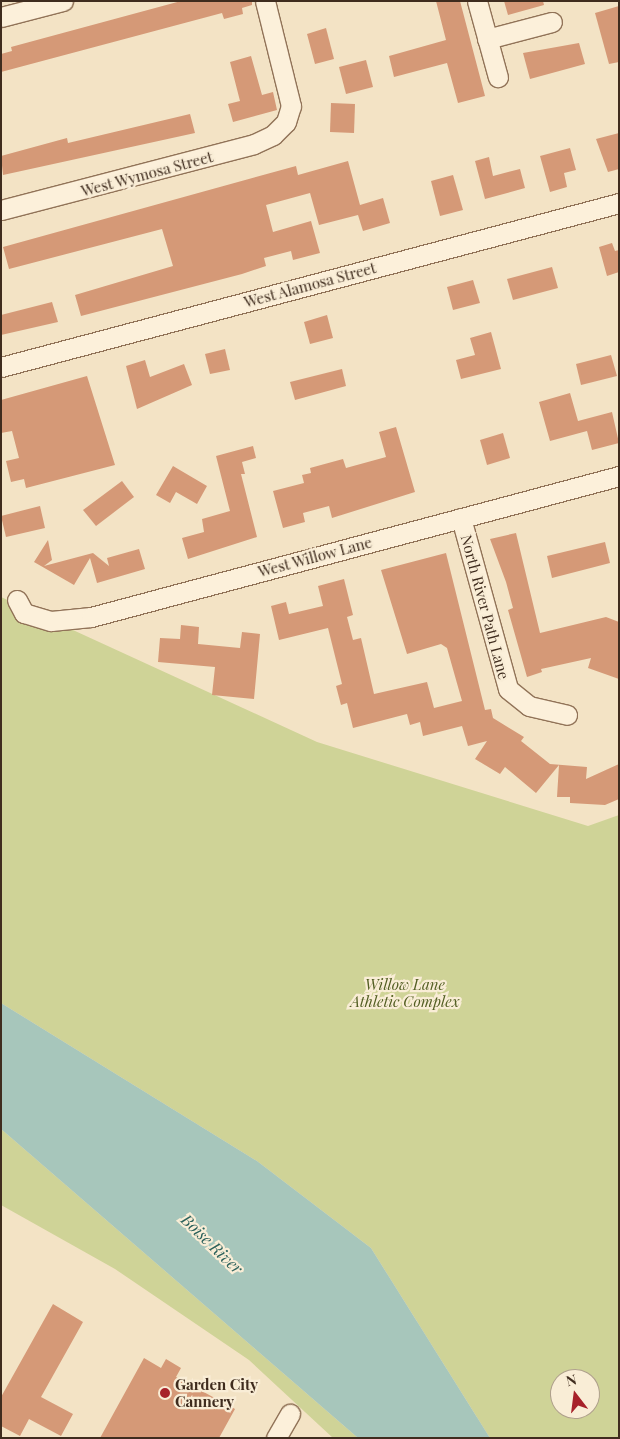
<!DOCTYPE html>
<html>
<head>
<meta charset="utf-8">
<style>
  body { margin:0 }
  #map { position:relative; width:620px; height:1439px; overflow:hidden; background:#f3e3c5; font-family:"Playfair Display",serif }
  div>[style] { position:absolute }
  .green>* { inset:0; background:#cfd397 }
  .water>* { inset:0; background:#a7c6bb }
  .building>* { inset:0; background:#d59977 }
  .roads { filter:drop-shadow(1px 0 #917358) drop-shadow(-1px 0 #917358) drop-shadow(0 1px #917358) drop-shadow(0 -1px #917358) }
  .minor>* { height:19px; margin:-9.5px; padding:0 9.5px; transform-origin:9.5px; border-radius:9.5px; background:#fcf0da }
  .dots>* { width:14px; height:14px; translate:-50% -50%; box-sizing:border-box; border:2px solid #f9edd6; border-radius:50% }
  span { translate:-50% -50%; white-space:nowrap; text-align:center; line-height:1.15; -webkit-text-stroke:4.5px #f9edd6; paint-order:stroke }
  .street-label { font-size:15px; color:#3f2c1e }
  .park-label { font-size:15px; color:#525e22; font-style:italic }
  .poi-label { font-size:15px; color:#3f2c1e; font-weight:700 }
  .left { translate:0 -50%; text-align:left }
  .water-label { font-size:16px; color:#2b615b; font-style:italic }
  .frame { position:absolute; inset:0; border:2px solid #3f2c1e; pointer-events:none }
  .north { position:absolute; left:550px; top:1369px; width:50px; height:50px; box-sizing:border-box; background:#f9edd6; border:1px solid #afa08c; border-radius:50%; rotate:345deg; font-size:14px; font-weight:700; line-height:20px; text-align:center; color:#3f2c1e }
  .north::after { content:''; display:block; margin:auto; width:18px; height:22px; background:#a72129; clip-path:polygon(50% 0,100% 100%,50% 72%,0 100%) }
</style>
</head>
<body>
<div id="map">
  <div class="green">
    <i style="clip-path:polygon(evenodd,1px 597px,317px 742px,588px 826px,619px 815px,619px 1438px,490px 1438px,371px 1248px,257px 1161px,1px 1003px,1px 597px,560px 1379px,590px 1379px,590px 1409px,560px 1409px,560px 1379px)"></i>
    <i style="clip-path:polygon(1px 1129px,358px 1438px,333px 1438px,249px 1360px,115px 1269px,1px 1205px)"></i>
  </div>
  <div class="water">
    <i style="clip-path:polygon(1px 1003px,257px 1161px,371px 1248px,490px 1438px,358px 1438px,1px 1129px)"></i>
  </div>
  <div class="building">
    <i style="clip-path:polygon(181px 1px,252px 1px,252px 5px,242px 8px,243px 14px,224px 19px,222px 13px,1px 72px,1px 54px,12px 51px,11px 47px)"></i>
    <i style="clip-path:polygon(436px 1px,460px 1px,485px 96px,458px 103px,447px 63px,394px 77px,389px 56px,446px 40px)"></i>
    <i style="clip-path:polygon(504px 1px,543px 1px,544px 5px,508px 15px)"></i>
    <i style="clip-path:polygon(619px 6px,619px 62px,609px 64px,595px 13px)"></i>
    <i style="clip-path:polygon(326px 28px,334px 59px,315px 64px,307px 34px)"></i>
    <i style="clip-path:polygon(579px 43px,585px 64px,530px 79px,523px 53px)"></i>
    <i style="clip-path:polygon(251px 56px,262px 95px,273px 92px,277px 110px,233px 122px,228px 104px,240px 101px,230px 62px)"></i>
    <i style="clip-path:polygon(366px 60px,373px 87px,346px 94px,339px 67px)"></i>
    <i style="clip-path:polygon(331px 103px,355px 104px,354px 133px,330px 132px)"></i>
    <i style="clip-path:polygon(190px 114px,195px 133px,3px 175px,1px 156px,67px 138px,68px 143px)"></i>
    <i style="clip-path:polygon(619px 133px,619px 169px,608px 172px,596px 139px)"></i>
    <i style="clip-path:polygon(570px 148px,576px 170px,564px 173px,567px 187px,550px 192px,540px 156px)"></i>
    <i style="clip-path:polygon(489px 157px,493px 176px,520px 169px,525px 188px,485px 199px,475px 161px)"></i>
    <i style="clip-path:polygon(348px 161px,360px 205px,383px 198px,390px 223px,363px 231px,358px 215px,319px 225px,310px 193px,266px 205px,273px 232px,311px 221px,320px 253px,293px 260px,291px 251px,264px 258px,266px 266px,242px 274px,81px 316px,75px 295px,173px 266px,162px 229px,9px 269px,3px 247px,296px 166px,298px 175px)"></i>
    <i style="clip-path:polygon(453px 175px,463px 210px,440px 216px,431px 181px)"></i>
    <i style="clip-path:polygon(612px 243px,615px 251px,619px 250px,619px 272px,607px 276px,599px 247px)"></i>
    <i style="clip-path:polygon(552px 267px,558px 288px,513px 300px,507px 279px)"></i>
    <i style="clip-path:polygon(473px 280px,480px 303px,453px 310px,447px 287px)"></i>
    <i style="clip-path:polygon(52px 302px,58px 322px,1px 335px,1px 315px)"></i>
    <i style="clip-path:polygon(327px 315px,333px 338px,310px 344px,304px 322px)"></i>
    <i style="clip-path:polygon(491px 332px,501px 369px,461px 379px,456px 360px,475px 355px,470px 338px)"></i>
    <i style="clip-path:polygon(225px 349px,230px 370px,210px 374px,205px 354px)"></i>
    <i style="clip-path:polygon(611px 355px,617px 376px,581px 385px,576px 364px)"></i>
    <i style="clip-path:polygon(145px 360px,150px 377px,184px 364px,192px 385px,137px 409px,126px 366px)"></i>
    <i style="clip-path:polygon(342px 369px,346px 386px,295px 400px,290px 382px)"></i>
    <i style="clip-path:polygon(87px 376px,115px 465px,26px 488px,24px 479px,11px 482px,6px 461px,19px 458px,12px 431px,1px 433px,1px 400px)"></i>
    <i style="clip-path:polygon(570px 393px,578px 421px,612px 412px,619px 443px,592px 450px,587px 431px,550px 441px,539px 402px)"></i>
    <i style="clip-path:polygon(396px 427px,415px 492px,332px 518px,329px 506px,303px 513px,305px 522px,283px 528px,273px 491px,304px 483px,302px 475px,311px 473px,310px 468px,343px 459px,346px 468px,386px 457px,379px 432px)"></i>
    <i style="clip-path:polygon(503px 433px,510px 458px,487px 465px,480px 440px)"></i>
    <i style="clip-path:polygon(253px 446px,256px 458px,242px 462px,245px 474px,241px 474px,257px 537px,188px 559px,182px 538px,204px 532px,202px 519px,230px 511px,216px 456px)"></i>
    <i style="clip-path:polygon(173px 466px,207px 486px,197px 504px,176px 492px,170px 503px,156px 495px)"></i>
    <i style="clip-path:polygon(122px 481px,134px 497px,96px 526px,83px 510px)"></i>
    <i style="clip-path:polygon(40px 506px,45px 528px,6px 537px,1px 516px)"></i>
    <i style="clip-path:polygon(516px 533px,540px 633px,606px 617px,619px 622px,619px 679px,588px 668px,591px 658px,541px 669px,542px 672px,527px 677px,508px 610px,513px 608px,506px 582px,490px 539px)"></i>
    <i style="clip-path:polygon(48px 540px,52px 560px,44px 566px,93px 553px,109px 566px,107px 558px,139px 549px,145px 569px,97px 583px,90px 558px,74px 585px,34px 562px)"></i>
    <i style="clip-path:polygon(605px 542px,610px 563px,552px 578px,547px 556px)"></i>
    <i style="clip-path:polygon(446px 553px,485px 710px,491px 709px,493px 718px,524px 737px,521px 741px,550px 764px,587px 767px,586px 779px,619px 764px,619px 799px,605px 805px,570px 803px,570px 797px,557px 797px,559px 765px,536px 793px,505px 767px,500px 774px,475px 759px,487px 741px,468px 746px,462px 726px,423px 736px,420px 722px,410px 725px,407px 714px,353px 728px,347px 703px,341px 705px,336px 686px,342px 684px,328px 628px,279px 640px,271px 606px,286px 602px,289px 614px,323px 606px,318px 586px,344px 579px,353px 615px,347px 617px,353px 640px,361px 638px,374px 694px,427px 682px,434px 708px,462px 701px,447px 648px,441px 644px,407px 654px,381px 570px)"></i>
    <i style="clip-path:polygon(181px 625px,199px 627px,198px 644px,240px 648px,242px 632px,260px 634px,254px 699px,212px 695px,215px 667px,158px 662px,160px 638px,180px 639px)"></i>
    <i style="clip-path:polygon(53px 1304px,83px 1322px,41px 1397px,73px 1414px,61px 1436px,29px 1419px,20px 1436px,1px 1426px,1px 1397px)"></i>
    <i style="clip-path:polygon(144px 1358px,161px 1368px,166px 1359px,181px 1368px,176px 1377px,235px 1409px,219px 1438px,100px 1438px)"></i>
  </div>
  <div class="roads">
    <div class="minor">
      <i style="left:477px;top:1px;width:79px;rotate:74.6deg"></i>
      <i style="left:1px;top:17px;width:64px;rotate:-14.5deg"></i>
      <i style="left:487px;top:39px;width:67px;rotate:-14.7deg"></i>
      <i style="left:1px;top:210px;width:261px;rotate:-14.6deg"></i>
      <i style="left:254px;top:144px;width:21px;rotate:-25deg"></i>
      <i style="left:273px;top:135px;width:18px;rotate:-45deg"></i>
      <i style="left:286px;top:122px;width:17px;rotate:-73deg"></i>
      <i style="left:291px;top:106px;width:108px;rotate:-103.9deg"></i>
      <i style="left:1px;top:367px;width:639px;rotate:-14.86deg"></i>
      <i style="left:461px;top:518px;width:177px;rotate:74.6deg"></i>
      <i style="left:508px;top:689px;width:27px;rotate:39deg"></i>
      <i style="left:529px;top:706px;width:39px;rotate:13deg"></i>
      <i style="left:17px;top:600px;width:15px;rotate:62deg"></i>
      <i style="left:24px;top:613px;width:28px;rotate:17deg"></i>
      <i style="left:51px;top:621px;width:40px;rotate:-5.7deg"></i>
      <i style="left:91px;top:617px;width:547px;rotate:-14.95deg"></i>
      <i style="left:276px;top:1438px;width:28px;rotate:-60deg"></i>
    </div>
  </div>
  <div class="dots">
    <i style="left:165px;top:1393px;background:#a72129"></i>
  </div>
  <div class="street-label">
    <span style="left:147px;top:174px;rotate:-15deg">West Wymosa Street</span>
    <span style="left:310px;top:285px;rotate:-15deg">West Alamosa Street</span>
    <span style="left:315px;top:557px;rotate:-15deg">West Willow Lane</span>
    <span style="left:485px;top:607px;rotate:75deg">North River Path Lane</span>
  </div>
  <div class="park-label">
    <span style="left:405px;top:993px">Willow Lane<br>Athletic Complex</span>
  </div>
  <div class="poi-label">
    <span class="left" style="left:175px;top:1393px">Garden City<br>Cannery</span>
  </div>
  <div class="water-label">
    <span style="left:212px;top:1244px;rotate:44deg">Boise River</span>
  </div>
  <div class="frame"></div>
  <div class="north">N</div>
</div>
</body>
</html>
